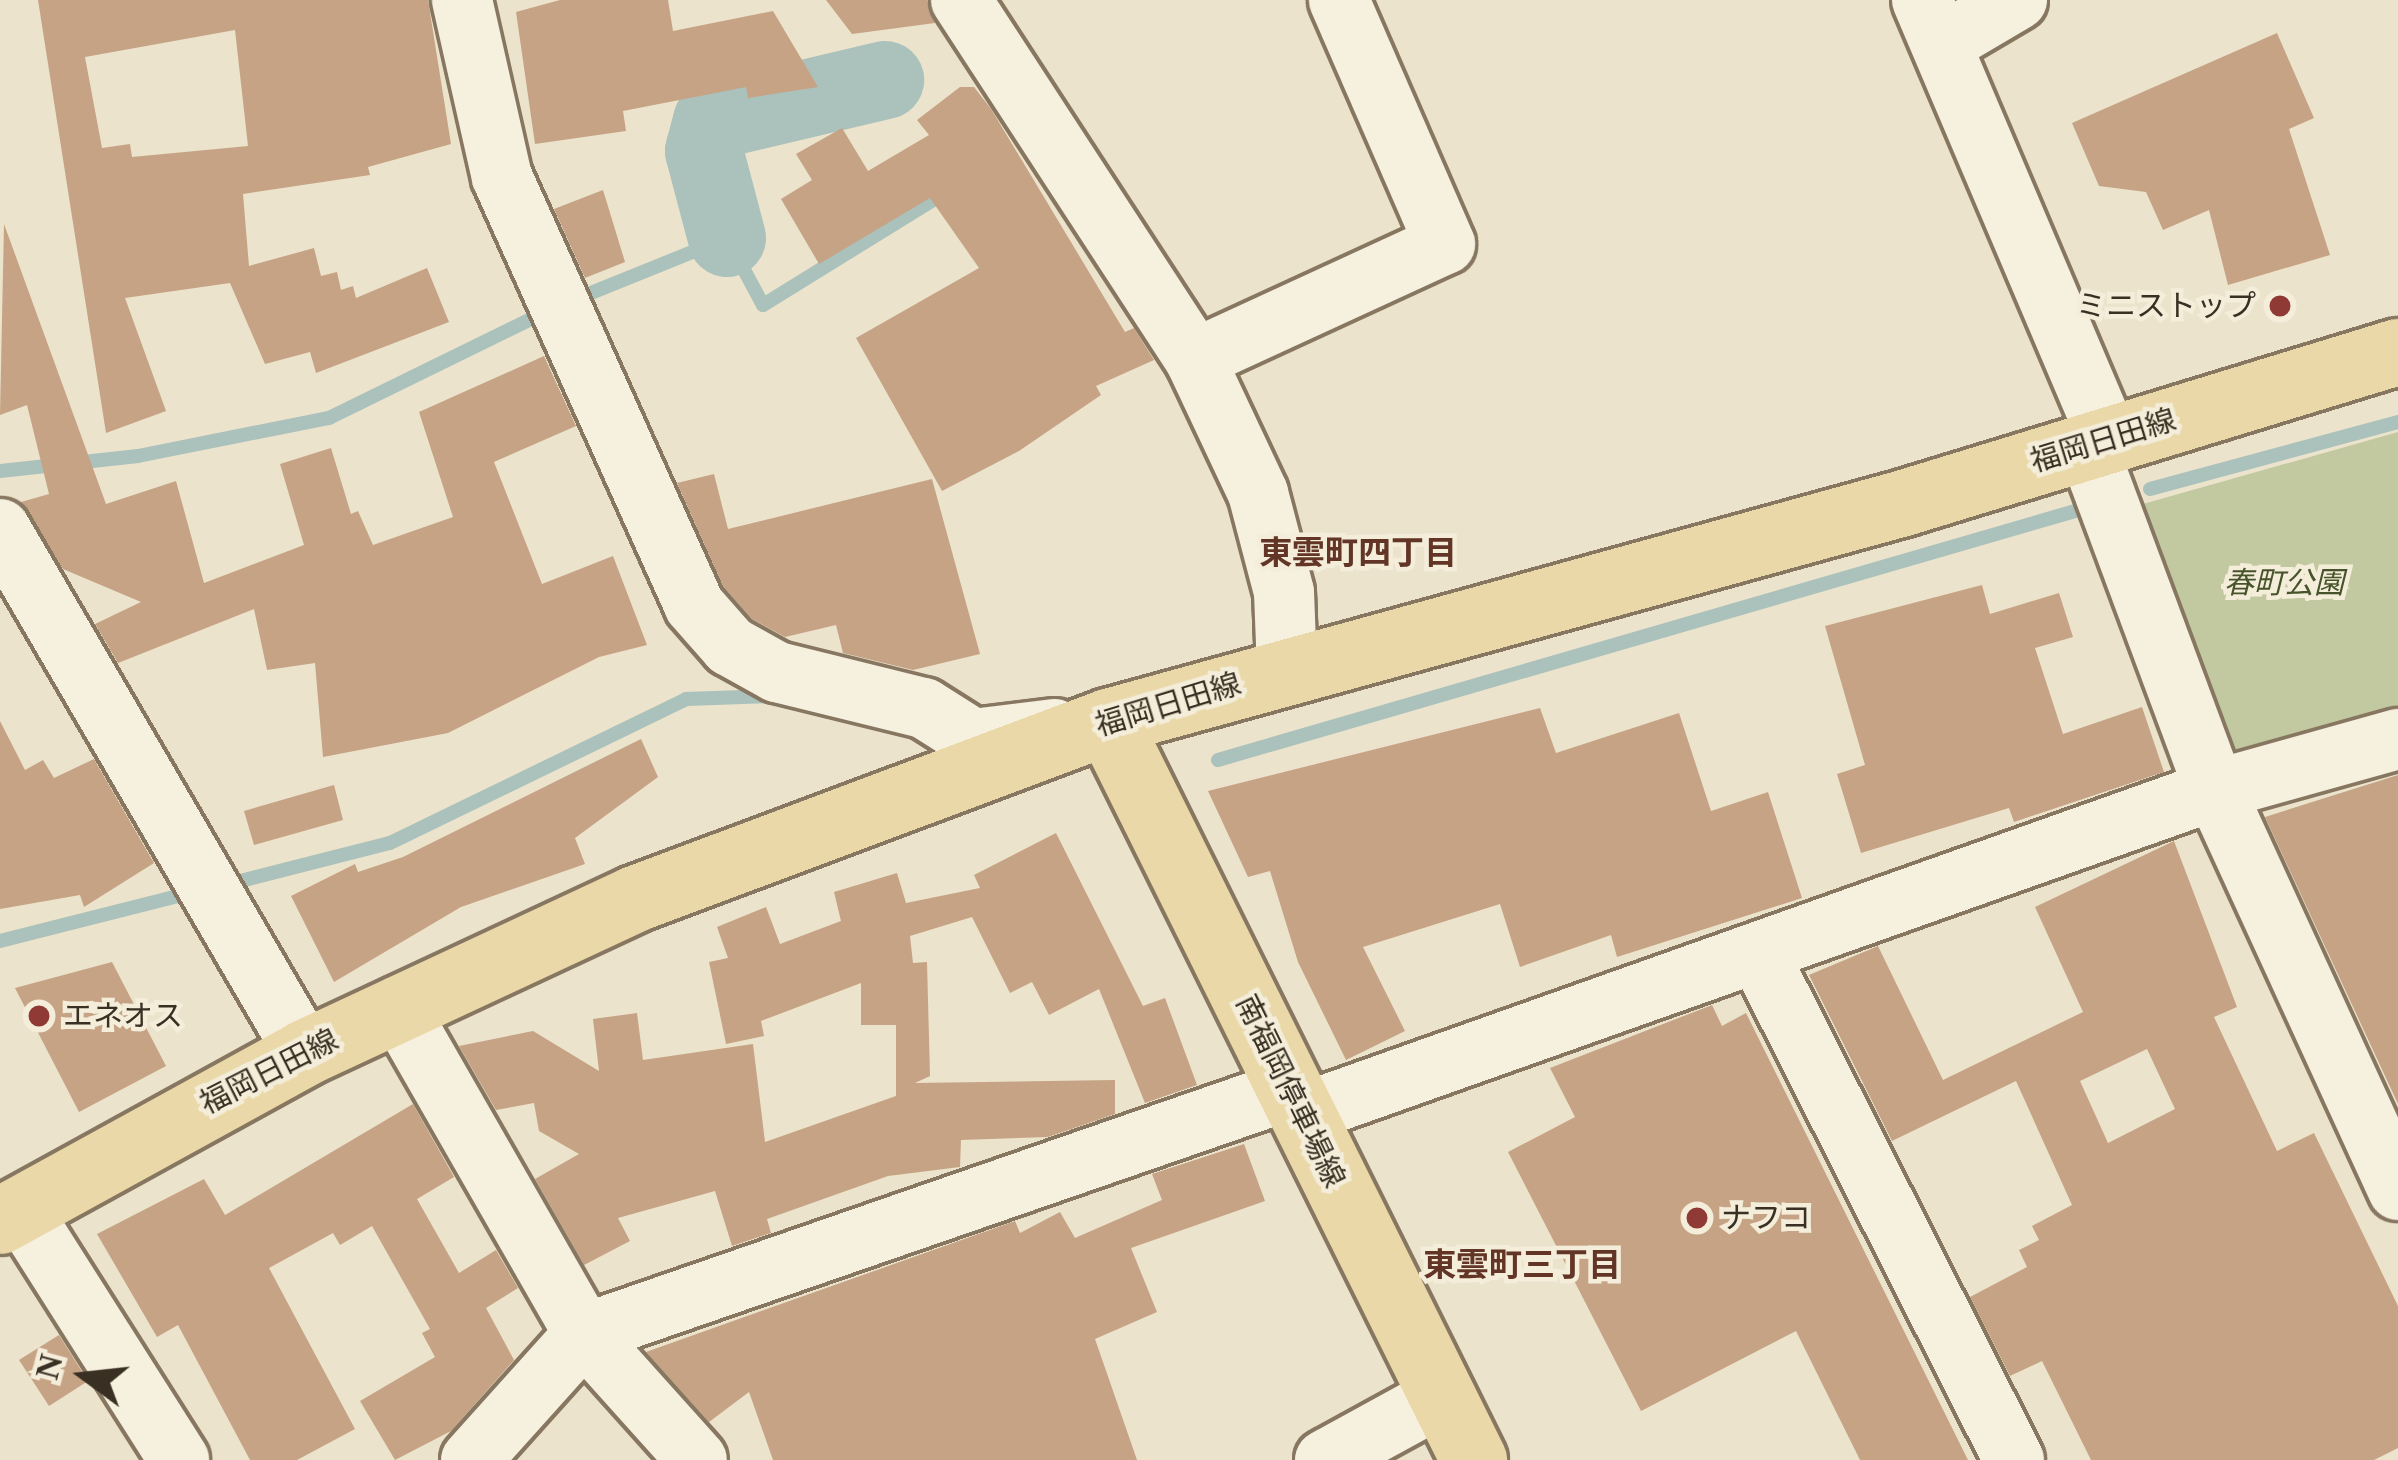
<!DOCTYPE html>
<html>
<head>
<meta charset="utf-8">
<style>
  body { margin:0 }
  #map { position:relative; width:2398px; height:1460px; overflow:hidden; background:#ebe3cb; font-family:"Times New Roman","Noto Sans JP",serif }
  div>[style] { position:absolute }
  .green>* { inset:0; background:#c2c9a0 }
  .stream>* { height:14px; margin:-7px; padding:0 7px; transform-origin:7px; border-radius:7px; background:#abc1bb }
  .river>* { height:78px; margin:-39px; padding:0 39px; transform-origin:39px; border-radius:39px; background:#abc1bb }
  .building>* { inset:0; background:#c6a385 }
  .roads { filter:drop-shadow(3px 0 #877761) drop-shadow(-3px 0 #877761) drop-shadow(0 3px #877761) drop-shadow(0 -3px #877761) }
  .minor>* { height:60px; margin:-30px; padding:0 30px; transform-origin:30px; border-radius:30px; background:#f6f0de }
  .major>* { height:66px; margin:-33px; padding:0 33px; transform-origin:33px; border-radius:33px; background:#ead8a8 }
  .dots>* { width:33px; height:33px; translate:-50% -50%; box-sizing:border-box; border:6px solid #f3edda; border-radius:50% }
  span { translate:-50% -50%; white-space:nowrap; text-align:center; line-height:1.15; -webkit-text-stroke:9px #f3edda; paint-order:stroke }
  .poi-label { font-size:30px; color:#392f23 }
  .right { translate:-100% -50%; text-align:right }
  .left { translate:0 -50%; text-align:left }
  .street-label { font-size:30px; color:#392f23 }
  .park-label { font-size:30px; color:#47532b; font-style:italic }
  .neighbourhood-label { font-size:33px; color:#623526; font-weight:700 }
  .north { position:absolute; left:24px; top:1316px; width:120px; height:120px; -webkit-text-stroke:9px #f3edda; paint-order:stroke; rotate:285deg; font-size:33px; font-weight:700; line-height:48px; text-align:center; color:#392f23 }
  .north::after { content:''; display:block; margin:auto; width:42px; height:54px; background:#392f23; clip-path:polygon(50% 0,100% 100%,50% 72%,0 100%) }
</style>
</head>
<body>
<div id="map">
  <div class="green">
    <i style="clip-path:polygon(2398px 432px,2398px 726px,2222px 757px,2136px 506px)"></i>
  </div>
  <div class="stream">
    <i style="left:576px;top:299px;width:163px;rotate:-22deg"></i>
    <i style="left:727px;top:238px;width:76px;rotate:61.8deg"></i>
    <i style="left:763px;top:305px;width:215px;rotate:-31.7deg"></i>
    <i style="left:0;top:471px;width:139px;rotate:-6.2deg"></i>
    <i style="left:138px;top:456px;width:195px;rotate:-11.3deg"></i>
    <i style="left:329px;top:418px;width:245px;rotate:-26.1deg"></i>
    <i style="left:2150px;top:489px;width:257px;rotate:-15.1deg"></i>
    <i style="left:1218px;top:760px;width:900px;rotate:-16.2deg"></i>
    <i style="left:221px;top:886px;width:174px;rotate:-14.3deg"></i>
    <i style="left:390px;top:843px;width:329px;rotate:-25.9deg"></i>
    <i style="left:686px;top:699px;width:80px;rotate:-2.1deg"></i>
    <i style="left:0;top:941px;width:200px;rotate:-14.2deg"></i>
  </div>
  <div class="river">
    <i style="left:727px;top:238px;width:90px;rotate:-104.8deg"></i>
    <i style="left:704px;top:151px;width:31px;rotate:-75deg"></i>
    <i style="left:712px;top:121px;width:178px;rotate:-13.3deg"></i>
  </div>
  <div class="building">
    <i style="clip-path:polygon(evenodd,38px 0,428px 0,451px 144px,368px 167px,370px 175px,243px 194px,249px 266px,314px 248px,321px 276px,337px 272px,341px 290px,353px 286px,356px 298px,427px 268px,449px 322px,316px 373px,310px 352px,265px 364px,230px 283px,125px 298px,166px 411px,106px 433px,38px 0,235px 30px,248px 146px,132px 157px,130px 144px,102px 148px,85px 57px,235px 30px)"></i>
    <i style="clip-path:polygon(560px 0,668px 0,673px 31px,773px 11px,818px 87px,748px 98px,746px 87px,623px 111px,626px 131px,535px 144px,516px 12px)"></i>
    <i style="clip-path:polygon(826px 0,927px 0,935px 23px,852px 34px)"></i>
    <i style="clip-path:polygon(2277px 33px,2314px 118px,2289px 129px,2330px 255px,2228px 285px,2209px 210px,2163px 230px,2146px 192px,2099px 186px,2072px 123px)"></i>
    <i style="clip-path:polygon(960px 87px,974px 87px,991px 109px,1125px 332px,1134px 328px,1154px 360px,1096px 386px,1101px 395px,1019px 451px,942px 491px,856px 338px,979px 268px,930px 198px,819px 264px,781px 199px,812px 180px,796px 154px,842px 128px,868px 171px,929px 135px,917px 120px)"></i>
    <i style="clip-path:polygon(603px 190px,625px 262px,585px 278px,554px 209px)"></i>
    <i style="clip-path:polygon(4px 224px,106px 504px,176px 481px,204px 583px,304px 545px,280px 464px,331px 448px,351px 514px,358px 511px,373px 545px,453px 517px,419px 412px,544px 356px,576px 426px,494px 462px,542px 584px,613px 556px,647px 645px,599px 657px,448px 733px,323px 757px,315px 663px,267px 670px,254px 609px,118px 663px,95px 624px,141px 602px,63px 569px,21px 502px,49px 494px,27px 405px,0 415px)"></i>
    <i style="clip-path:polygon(714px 474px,728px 529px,932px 479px,980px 654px,913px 670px,843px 653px,836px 625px,785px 637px,752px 619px,723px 586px,677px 483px)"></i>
    <i style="clip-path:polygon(1982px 585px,1990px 614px,2059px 593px,2073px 637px,2035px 648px,2063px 734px,2142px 707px,2164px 772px,2014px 822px,2009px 808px,1861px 853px,1837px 774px,1865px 765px,1825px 626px)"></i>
    <i style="clip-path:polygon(1540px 708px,1556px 753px,1679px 713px,1711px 811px,1768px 792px,1802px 898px,1617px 957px,1611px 935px,1520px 967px,1500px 904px,1363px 947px,1405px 1031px,1346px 1060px,1298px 962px,1270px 871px,1248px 877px,1208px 791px)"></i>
    <i style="clip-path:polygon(0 721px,25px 770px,43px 760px,54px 778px,94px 759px,154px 863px,84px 907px,80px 895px,0 909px)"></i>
    <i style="clip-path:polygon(641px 739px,658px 777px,575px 838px,585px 864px,461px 907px,334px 982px,291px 896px,355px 864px,358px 872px,403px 857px)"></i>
    <i style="clip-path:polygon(2398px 775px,2398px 1104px,2265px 817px)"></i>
    <i style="clip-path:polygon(334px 785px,343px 820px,254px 845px,244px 811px)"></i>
    <i style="clip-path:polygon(1056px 833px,1143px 1006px,1165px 998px,1197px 1085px,1145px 1103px,1099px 989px,1049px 1015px,1032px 982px,1010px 993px,972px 917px,910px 936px,913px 963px,927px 962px,930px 1076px,915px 1083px,1115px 1080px,1115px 1114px,1048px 1137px,961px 1140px,960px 1167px,888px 1176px,767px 1219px,771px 1233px,732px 1246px,715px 1191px,618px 1218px,630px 1241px,584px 1265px,535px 1179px,579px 1154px,539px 1131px,534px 1103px,496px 1110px,459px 1046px,533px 1031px,599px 1071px,593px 1019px,637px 1013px,643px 1060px,753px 1044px,765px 1142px,896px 1096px,896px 1025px,861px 1025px,861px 983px,761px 1021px,764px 1036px,726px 1044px,709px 962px,728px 958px,717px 927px,766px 907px,780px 944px,841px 921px,834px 892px,897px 873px,906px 903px,980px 888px,974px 875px)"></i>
    <i style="clip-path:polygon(evenodd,2174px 841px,2237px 1007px,2214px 1017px,2277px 1151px,2314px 1133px,2398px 1306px,2398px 1448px,2374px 1460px,2091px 1460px,2042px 1361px,2010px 1376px,1970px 1297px,2027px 1267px,2019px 1250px,2039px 1240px,2032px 1226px,2072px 1205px,2016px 1081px,1892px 1141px,1809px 975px,1878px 946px,1943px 1080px,2083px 1012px,2035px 907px,2174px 841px,2147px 1049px,2175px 1109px,2108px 1143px,2080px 1081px,2147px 1049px)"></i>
    <i style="clip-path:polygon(112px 962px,166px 1066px,79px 1112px,15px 988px)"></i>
    <i style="clip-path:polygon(1712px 1005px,1722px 1026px,1746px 1013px,1968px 1460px,1860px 1460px,1796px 1331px,1641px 1411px,1508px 1152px,1575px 1117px,1550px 1068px)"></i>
    <i style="clip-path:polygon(413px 1104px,454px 1177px,417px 1199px,459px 1273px,496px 1250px,518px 1288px,486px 1308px,514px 1360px,451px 1431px,395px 1460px,360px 1401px,435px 1357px,422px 1333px,430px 1329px,372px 1226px,340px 1245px,333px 1233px,269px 1268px,355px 1429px,297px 1460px,250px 1460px,178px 1325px,157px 1337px,97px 1234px,204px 1179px,225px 1215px)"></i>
    <i style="clip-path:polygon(1244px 1144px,1265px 1201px,1131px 1248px,1157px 1312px,1095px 1339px,1137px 1460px,773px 1460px,749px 1392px,709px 1422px,646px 1352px,1015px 1221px,1020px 1233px,1060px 1212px,1075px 1238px,1162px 1200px,1152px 1174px)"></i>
    <i style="clip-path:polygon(59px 1335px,88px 1381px,49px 1406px,19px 1360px)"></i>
  </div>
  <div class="roads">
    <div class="minor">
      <i style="left:462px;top:0;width:181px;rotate:77.3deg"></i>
      <i style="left:502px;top:177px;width:469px;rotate:65.8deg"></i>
      <i style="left:694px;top:605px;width:55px;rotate:48.7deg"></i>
      <i style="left:730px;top:646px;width:54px;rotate:29deg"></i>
      <i style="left:777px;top:672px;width:151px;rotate:13.8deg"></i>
      <i style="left:924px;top:708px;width:58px;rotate:32.3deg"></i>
      <i style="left:973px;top:739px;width:82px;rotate:-7deg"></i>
      <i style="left:961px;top:0;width:429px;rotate:56.9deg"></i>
      <i style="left:1195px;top:359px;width:148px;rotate:64.8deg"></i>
      <i style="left:1258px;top:493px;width:102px;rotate:75.3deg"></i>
      <i style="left:1284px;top:592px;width:77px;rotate:87.8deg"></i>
      <i style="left:1922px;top:0;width:477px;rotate:67deg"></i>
      <i style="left:1942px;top:44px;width:87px;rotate:-30.4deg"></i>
      <i style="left:1195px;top:359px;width:275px;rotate:-24.7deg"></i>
      <i style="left:1445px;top:244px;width:266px;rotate:-113.5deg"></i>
      <i style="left:2087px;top:446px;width:367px;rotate:69.6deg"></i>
      <i style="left:2215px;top:790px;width:440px;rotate:65.4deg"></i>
      <i style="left:0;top:529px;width:606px;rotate:59.8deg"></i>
      <i style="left:1758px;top:953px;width:568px;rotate:63.21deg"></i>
      <i style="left:397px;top:1007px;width:377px;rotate:60.2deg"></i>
      <i style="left:584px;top:1334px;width:169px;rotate:48.1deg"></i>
      <i style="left:1301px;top:1114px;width:970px;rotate:-19.52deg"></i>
      <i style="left:2215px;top:790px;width:190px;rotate:-15.6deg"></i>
      <i style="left:20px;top:1209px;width:297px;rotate:57.6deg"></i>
      <i style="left:471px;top:1460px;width:169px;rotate:-48.1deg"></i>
      <i style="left:584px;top:1334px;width:746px;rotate:-19.09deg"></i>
      <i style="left:1325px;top:1460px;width:133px;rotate:-28.7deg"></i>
    </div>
    <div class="major">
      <i style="left:1108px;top:722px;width:824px;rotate:63.62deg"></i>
      <i style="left:0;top:1221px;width:348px;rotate:-28.8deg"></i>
      <i style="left:305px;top:1053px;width:364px;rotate:-25deg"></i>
      <i style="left:635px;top:899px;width:505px;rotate:-20.52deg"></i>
      <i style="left:1108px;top:722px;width:826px;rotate:-15.38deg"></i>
      <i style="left:1904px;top:503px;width:517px;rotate:-17deg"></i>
    </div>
  </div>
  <div class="dots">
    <i style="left:2280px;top:306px;background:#903a36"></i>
    <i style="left:39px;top:1016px;background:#903a36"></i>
    <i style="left:1697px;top:1218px;background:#903a36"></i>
  </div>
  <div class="poi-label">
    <span class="right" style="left:2256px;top:306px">ミニストップ</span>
    <span class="left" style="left:63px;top:1016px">エネオス</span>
    <span class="left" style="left:1721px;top:1218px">ナフコ</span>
  </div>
  <div class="street-label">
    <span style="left:2103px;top:441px;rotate:-17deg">福岡日田線</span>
    <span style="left:1168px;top:705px;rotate:-17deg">福岡日田線</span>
    <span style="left:269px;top:1072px;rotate:-27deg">福岡日田線</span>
    <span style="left:1290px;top:1091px;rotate:64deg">南福岡停車場線</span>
  </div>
  <div class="park-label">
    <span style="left:2284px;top:583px">春町公園</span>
  </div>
  <div class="neighbourhood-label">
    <span style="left:1358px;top:554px">東雲町四丁目</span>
    <span style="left:1522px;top:1266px">東雲町三丁目</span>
  </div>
  <div class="north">N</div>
</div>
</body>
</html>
